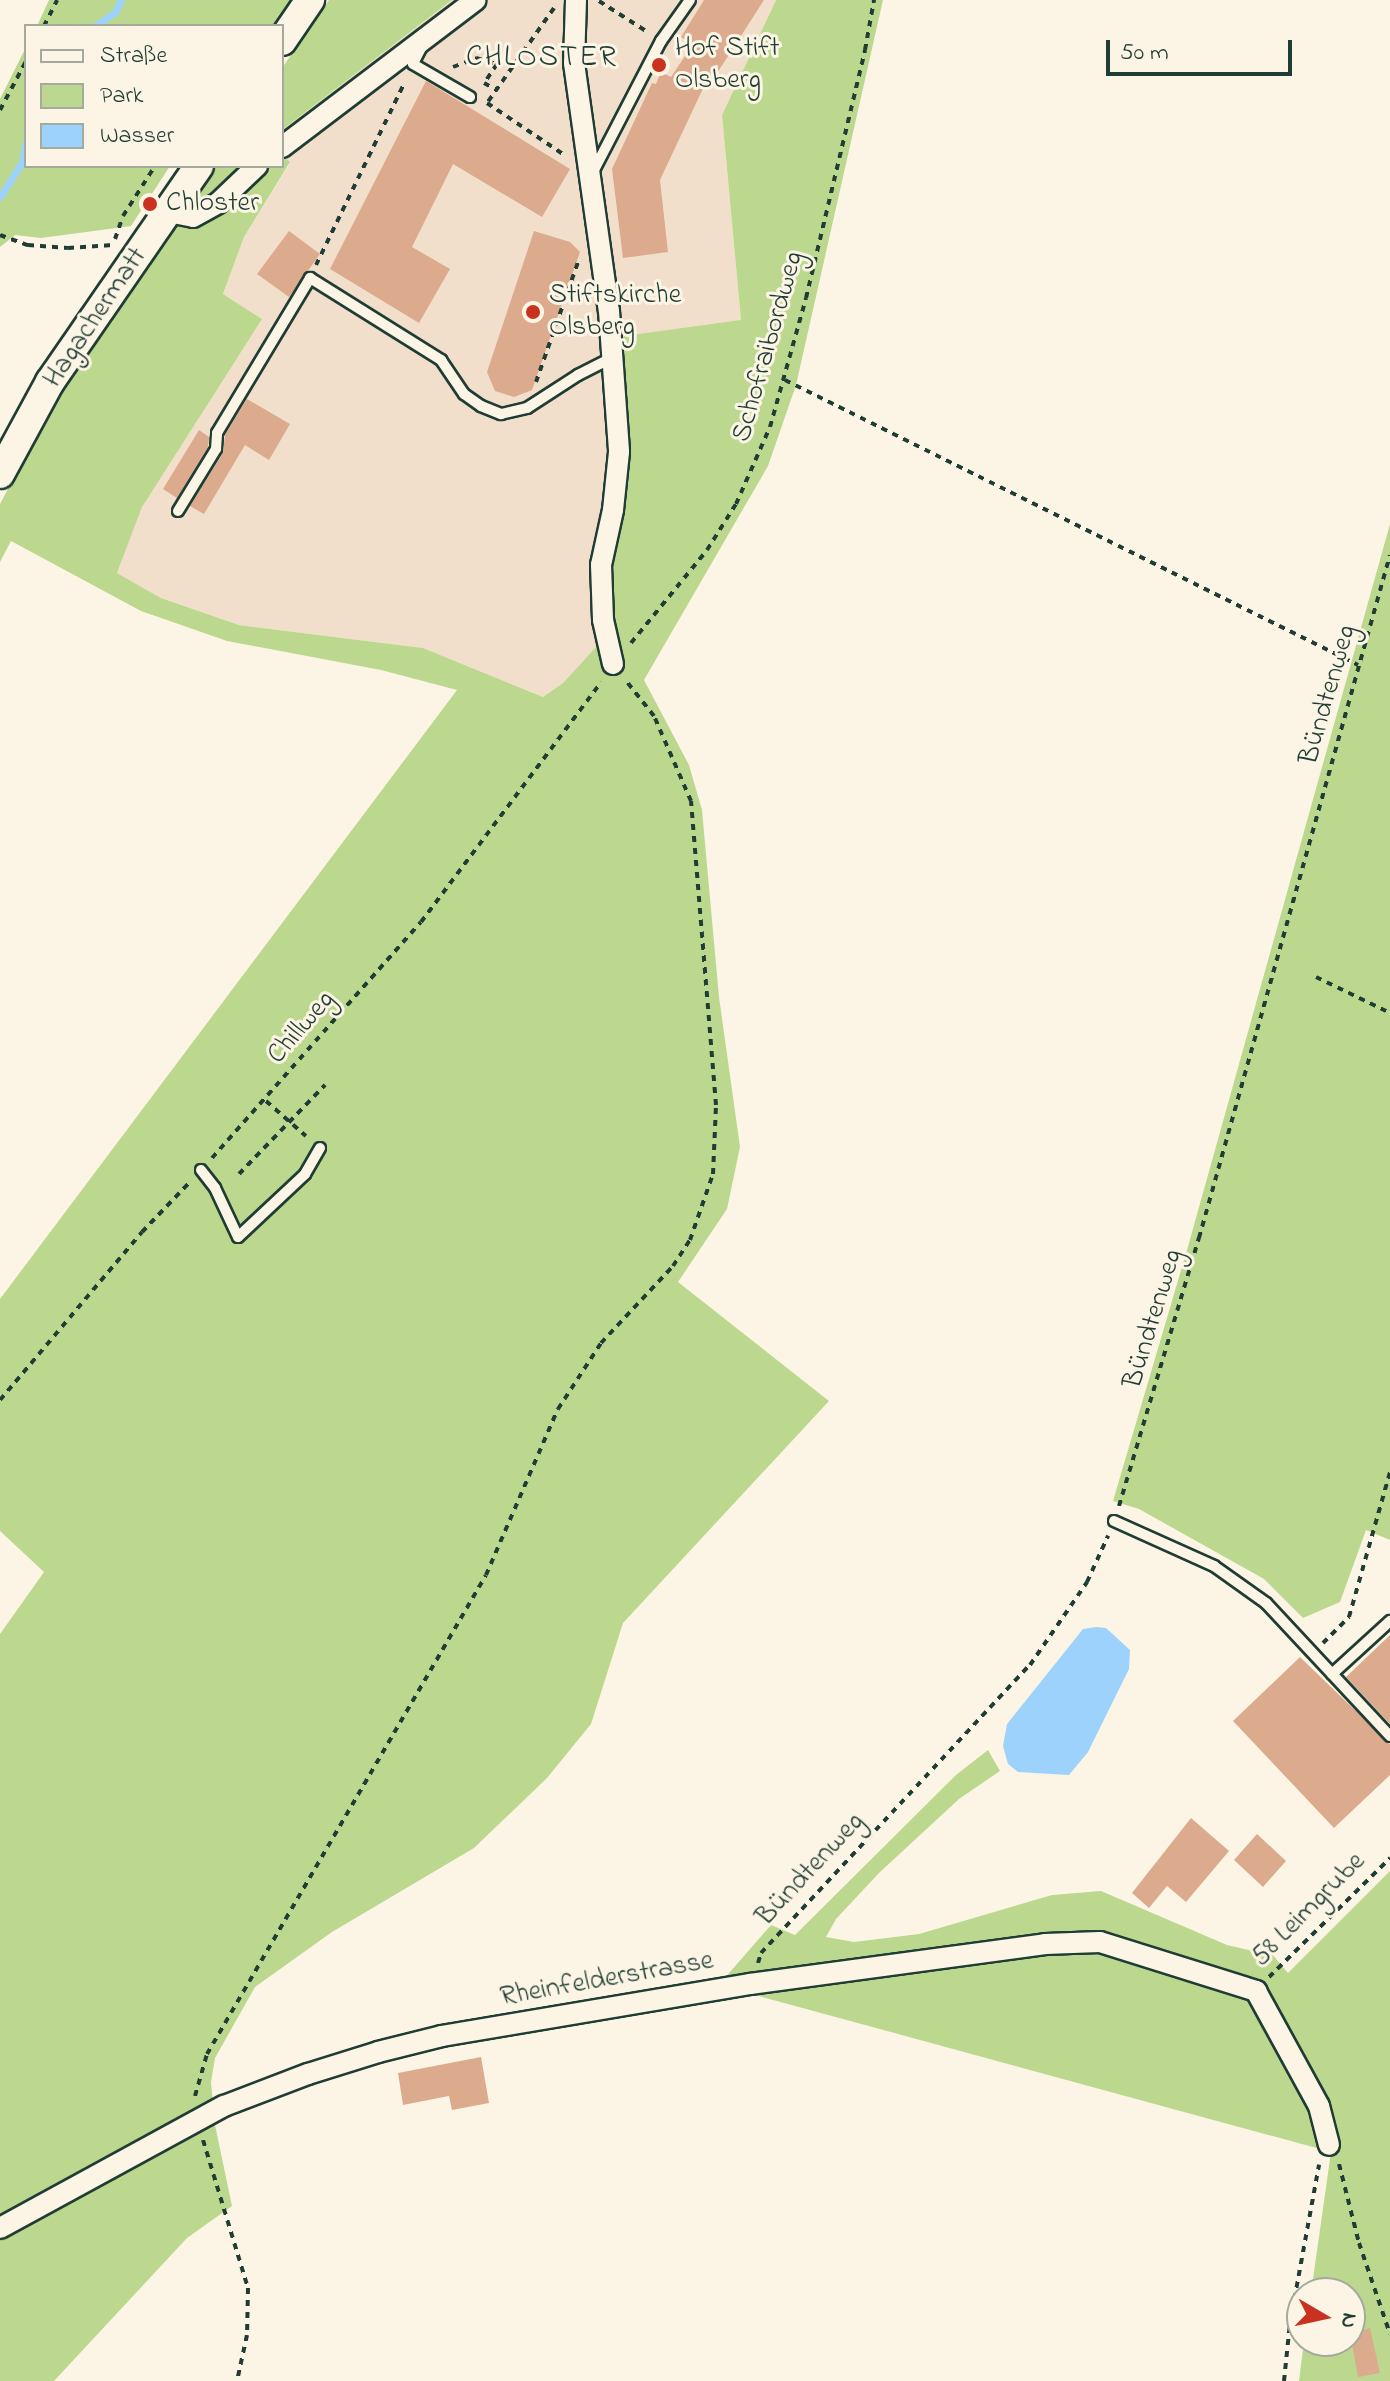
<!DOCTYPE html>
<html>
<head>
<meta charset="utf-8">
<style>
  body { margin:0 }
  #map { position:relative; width:1390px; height:2381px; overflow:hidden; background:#fcf5e5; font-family:"Indie Flower",sans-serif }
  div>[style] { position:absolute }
  .built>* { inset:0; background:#f2dfcb }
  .green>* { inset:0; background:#bcd88f }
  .water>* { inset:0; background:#9cd2fb }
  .stream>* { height:7px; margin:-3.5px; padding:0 3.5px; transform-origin:3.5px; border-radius:3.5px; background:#9cd2fb }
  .building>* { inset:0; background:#dcab8d }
  .path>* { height:4px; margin-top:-2px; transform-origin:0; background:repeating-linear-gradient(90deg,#1f3d34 0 6px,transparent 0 12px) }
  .roads { filter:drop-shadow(2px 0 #1f3d34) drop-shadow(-2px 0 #1f3d34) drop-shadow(0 2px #1f3d34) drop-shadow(0 -2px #1f3d34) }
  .lane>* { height:10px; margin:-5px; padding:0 5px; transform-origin:5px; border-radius:5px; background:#fcf5e5 }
  .street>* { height:20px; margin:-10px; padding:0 10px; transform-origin:10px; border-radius:10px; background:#fcf5e5 }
  .secondary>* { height:28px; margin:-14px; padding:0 14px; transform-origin:14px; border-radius:14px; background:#fcf5e5 }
  .dots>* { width:22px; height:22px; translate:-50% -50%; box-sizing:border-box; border:4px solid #fcf5e5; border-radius:50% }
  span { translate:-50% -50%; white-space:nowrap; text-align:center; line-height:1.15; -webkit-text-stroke:6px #fcf5e5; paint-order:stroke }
  .poi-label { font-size:28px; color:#1f3d34 }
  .left { translate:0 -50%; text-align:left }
  .street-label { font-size:28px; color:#1f3d34 }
  .neighbourhood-label { font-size:30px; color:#1f3d34; letter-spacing:2px }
  .legend { position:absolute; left:24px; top:24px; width:260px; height:144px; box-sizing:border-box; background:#fcf5e5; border:2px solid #a4ab9e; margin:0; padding:10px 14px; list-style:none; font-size:24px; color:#1f3d34 }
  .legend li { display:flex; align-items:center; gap:16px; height:40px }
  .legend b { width:40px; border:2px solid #a4ab9e }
  .north { position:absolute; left:1286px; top:2277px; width:80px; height:80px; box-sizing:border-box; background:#fcf5e5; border:2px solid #a4ab9e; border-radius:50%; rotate:99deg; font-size:22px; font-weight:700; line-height:32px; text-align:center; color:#1f3d34 }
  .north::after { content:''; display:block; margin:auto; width:28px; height:36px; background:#c8321e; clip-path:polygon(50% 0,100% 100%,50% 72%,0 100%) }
  .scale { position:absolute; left:1106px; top:40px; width:186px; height:36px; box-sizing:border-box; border:4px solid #1f3d34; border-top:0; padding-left:10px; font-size:24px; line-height:28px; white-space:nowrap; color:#1f3d34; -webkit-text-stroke:6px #fcf5e5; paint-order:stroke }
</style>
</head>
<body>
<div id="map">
  <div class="built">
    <i style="clip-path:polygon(452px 0,776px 0,722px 115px,741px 320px,610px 425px,609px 474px,589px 567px,596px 647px,563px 683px,543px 697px,423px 648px,239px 625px,161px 598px,117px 573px,141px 507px,262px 319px,223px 294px,244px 237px,290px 163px,282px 156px,282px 130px)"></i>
  </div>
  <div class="green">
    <i style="clip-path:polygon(49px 0,292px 0,274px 26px,37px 26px)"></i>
    <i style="clip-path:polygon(329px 0,452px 0,282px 130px,282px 68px)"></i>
    <i style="clip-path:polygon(776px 0,883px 0,796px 385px,768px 466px,644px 680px,689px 765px,702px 810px,719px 997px,740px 1147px,727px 1209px,678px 1282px,829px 1401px,623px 1623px,591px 1724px,547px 1778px,474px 1848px,332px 1932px,255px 1987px,215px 2058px,211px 2082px,215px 2125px,232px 2206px,187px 2238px,54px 2381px,0 2381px,0 1634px,44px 1572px,0 1531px,0 1299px,457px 690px,381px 670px,227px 641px,141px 611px,11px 541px,0 562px,0 504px,46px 417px,92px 342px,214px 166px,282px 166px,282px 156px,290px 162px,244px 237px,223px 294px,262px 319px,142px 507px,117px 573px,161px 598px,239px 625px,423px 648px,543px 697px,563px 683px,596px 647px,589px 567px,609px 474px,610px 425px,605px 375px,624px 336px,741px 320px,722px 115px)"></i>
    <i style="clip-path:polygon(26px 47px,26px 166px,170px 166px,131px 226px,41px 238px,15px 235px,0 247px,0 99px)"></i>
    <i style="clip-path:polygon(1390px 524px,1390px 1540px,1366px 1530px,1340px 1602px,1303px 1618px,1264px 1579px,1139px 1509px,1113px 1501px,1187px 1250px)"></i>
    <i style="clip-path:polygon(988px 1750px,1000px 1771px,959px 1799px,879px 1873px,836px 1919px,826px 1937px,854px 1942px,919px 1934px,1052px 1895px,1101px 1891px,1227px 1945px,1253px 1951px,1265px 1946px,1288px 1973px,1390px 1871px,1390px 2381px,1299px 2381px,1304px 2341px,1350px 2341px,1350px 2293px,1311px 2293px,1331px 2152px,755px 1995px,724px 2000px,723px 1980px,771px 1925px,795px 1935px,956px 1775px)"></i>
  </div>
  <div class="water">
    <i style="clip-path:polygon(1096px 1627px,1106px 1628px,1130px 1650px,1129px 1669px,1088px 1752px,1069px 1775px,1018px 1772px,1008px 1764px,1003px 1746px,1007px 1724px,1083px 1629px)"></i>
  </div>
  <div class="stream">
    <i style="left:95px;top:26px;width:24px;rotate:-35deg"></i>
    <i style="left:115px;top:12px;width:13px;rotate:-63deg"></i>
    <i style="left:0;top:197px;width:41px;rotate:-57.8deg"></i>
    <i style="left:22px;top:162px;width:21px;rotate:-79deg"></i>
  </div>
  <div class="building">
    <i style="clip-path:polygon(704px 0,764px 0,712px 81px,707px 80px,660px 180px,668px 252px,623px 258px,612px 169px,652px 83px,656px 84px,661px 72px,671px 77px,693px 44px,681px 37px)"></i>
    <i style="clip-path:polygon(426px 81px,570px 169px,542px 217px,453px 164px,412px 247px,450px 269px,419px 323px,330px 269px)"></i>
    <i style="clip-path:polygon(289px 231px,320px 254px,289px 297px,257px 274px)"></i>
    <i style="clip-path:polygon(534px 231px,570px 242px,580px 252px,532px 390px,514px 397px,495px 391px,487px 372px)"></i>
    <i style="clip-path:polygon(247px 399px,290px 424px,269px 460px,245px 445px,204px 514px,190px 506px,223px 453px,225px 435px)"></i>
    <i style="clip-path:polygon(199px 430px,209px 437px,208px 447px,177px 498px,163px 489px)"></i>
    <i style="clip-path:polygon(1390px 1635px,1390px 1724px,1346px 1677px)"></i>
    <i style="clip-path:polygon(1300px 1657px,1390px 1744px,1390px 1775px,1334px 1828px,1233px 1721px)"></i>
    <i style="clip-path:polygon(1191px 1818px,1229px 1851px,1186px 1902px,1167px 1886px,1149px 1908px,1132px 1893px)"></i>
    <i style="clip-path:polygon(1257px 1834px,1286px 1861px,1263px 1887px,1234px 1860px)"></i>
    <i style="clip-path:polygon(481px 2057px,489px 2103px,452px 2110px,449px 2096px,403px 2105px,398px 2073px)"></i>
    <i style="clip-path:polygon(1370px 2328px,1380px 2373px,1358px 2377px,1350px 2333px)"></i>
  </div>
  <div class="path">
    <i style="left:599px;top:1px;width:59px;rotate:32.6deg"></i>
    <i style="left:554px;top:8px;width:116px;rotate:125.2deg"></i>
    <i style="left:487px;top:103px;width:95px;rotate:33.9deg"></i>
    <i style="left:44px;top:26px;width:29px;rotate:-63deg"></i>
    <i style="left:453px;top:67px;width:25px;rotate:-21deg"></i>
    <i style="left:476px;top:58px;width:22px;rotate:16deg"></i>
    <i style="left:497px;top:64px;width:23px;rotate:124deg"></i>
    <i style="left:484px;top:83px;width:13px;rotate:29deg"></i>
    <i style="left:0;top:110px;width:55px;rotate:-62deg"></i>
    <i style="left:0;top:235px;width:30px;rotate:20deg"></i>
    <i style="left:28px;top:245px;width:40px;rotate:4.3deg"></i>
    <i style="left:68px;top:248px;width:45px;rotate:-3.8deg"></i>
    <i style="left:115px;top:239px;width:24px;rotate:-71deg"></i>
    <i style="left:123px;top:216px;width:59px;rotate:-57.4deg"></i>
    <i style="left:316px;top:265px;width:203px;rotate:-64.1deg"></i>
    <i style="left:785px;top:380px;width:640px;rotate:26.44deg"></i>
    <i style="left:536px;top:382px;width:127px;rotate:-70.7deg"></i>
    <i style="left:631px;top:643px;width:120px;rotate:-50.7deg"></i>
    <i style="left:707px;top:550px;width:54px;rotate:-57.8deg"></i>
    <i style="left:736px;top:504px;width:84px;rotate:-66.2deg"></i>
    <i style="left:770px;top:427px;width:134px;rotate:-74.4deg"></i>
    <i style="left:806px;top:298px;width:255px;rotate:-76.6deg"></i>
    <i style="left:865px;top:50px;width:51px;rotate:-79.8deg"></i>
    <i style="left:1316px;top:977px;width:82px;rotate:25.9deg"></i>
    <i style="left:266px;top:1101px;width:53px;rotate:41.2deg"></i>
    <i style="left:212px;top:1158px;width:315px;rotate:-48.5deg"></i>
    <i style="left:421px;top:922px;width:300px;rotate:-53.1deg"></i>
    <i style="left:239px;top:1174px;width:124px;rotate:-46deg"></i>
    <i style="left:0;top:1400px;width:220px;rotate:-49.8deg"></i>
    <i style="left:142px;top:1232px;width:69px;rotate:-46.2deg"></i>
    <i style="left:1119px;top:1506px;width:280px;rotate:-73.4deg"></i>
    <i style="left:1199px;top:1238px;width:709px;rotate:-74.38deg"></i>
    <i style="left:1323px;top:1643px;width:37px;rotate:-45deg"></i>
    <i style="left:1349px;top:1617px;width:151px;rotate:-74.2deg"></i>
    <i style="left:758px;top:1963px;width:10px;rotate:-73deg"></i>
    <i style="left:761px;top:1953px;width:394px;rotate:-47deg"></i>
    <i style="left:1030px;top:1665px;width:101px;rotate:-55.5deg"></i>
    <i style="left:1087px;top:1582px;width:51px;rotate:-65.5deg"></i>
    <i style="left:1269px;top:1977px;width:170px;rotate:-44.5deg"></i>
    <i style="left:195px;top:2096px;width:44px;rotate:-74.1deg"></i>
    <i style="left:207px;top:2054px;width:554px;rotate:-59.78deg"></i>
    <i style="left:486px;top:1575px;width:181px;rotate:-66.6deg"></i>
    <i style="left:558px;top:1409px;width:79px;rotate:-56.9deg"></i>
    <i style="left:601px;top:1343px;width:105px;rotate:-46.9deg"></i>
    <i style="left:673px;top:1266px;width:31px;rotate:-57deg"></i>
    <i style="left:690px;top:1240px;width:70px;rotate:-70.8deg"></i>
    <i style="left:713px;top:1174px;width:69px;rotate:-87.5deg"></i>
    <i style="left:716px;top:1105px;width:305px;rotate:-94.7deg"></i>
    <i style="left:691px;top:801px;width:93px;rotate:-113.5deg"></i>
    <i style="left:654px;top:716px;width:43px;rotate:-128.5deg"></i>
    <i style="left:203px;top:2140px;width:155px;rotate:73.1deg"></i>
    <i style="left:248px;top:2288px;width:47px;rotate:91.2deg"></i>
    <i style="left:247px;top:2335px;width:47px;rotate:102.3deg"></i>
    <i style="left:1339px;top:2164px;width:81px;rotate:75.8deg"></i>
    <i style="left:1359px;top:2243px;width:96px;rotate:71.2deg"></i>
    <i style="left:1284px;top:2381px;width:58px;rotate:-84.1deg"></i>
    <i style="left:1290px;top:2323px;width:161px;rotate:-79.6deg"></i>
  </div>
  <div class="roads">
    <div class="lane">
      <i style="left:422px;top:46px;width:20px;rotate:117deg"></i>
      <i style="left:413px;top:64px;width:66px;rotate:30.1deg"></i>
      <i style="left:593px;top:172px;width:148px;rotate:-62.6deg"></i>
      <i style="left:661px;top:41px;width:50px;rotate:-54.7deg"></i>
      <i style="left:178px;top:511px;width:73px;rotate:-58.5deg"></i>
      <i style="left:216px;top:449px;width:16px;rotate:-86deg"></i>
      <i style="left:217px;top:433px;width:181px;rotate:-59deg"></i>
      <i style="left:310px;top:278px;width:155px;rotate:32deg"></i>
      <i style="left:441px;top:360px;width:41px;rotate:55.9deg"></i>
      <i style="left:464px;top:394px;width:21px;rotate:35deg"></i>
      <i style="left:481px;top:406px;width:22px;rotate:22deg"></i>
      <i style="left:501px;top:414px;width:27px;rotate:-13deg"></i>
      <i style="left:527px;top:408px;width:61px;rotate:-32.9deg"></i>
      <i style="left:578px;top:375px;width:37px;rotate:-27deg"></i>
      <i style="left:201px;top:1170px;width:23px;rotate:52deg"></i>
      <i style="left:215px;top:1188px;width:54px;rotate:64.9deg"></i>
      <i style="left:238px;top:1237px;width:92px;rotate:-43.2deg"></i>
      <i style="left:305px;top:1174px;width:30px;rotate:-60deg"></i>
      <i style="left:1114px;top:1521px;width:110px;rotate:24.2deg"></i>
      <i style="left:1214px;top:1566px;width:64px;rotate:35.4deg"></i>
      <i style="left:1266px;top:1603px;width:182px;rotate:47deg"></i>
      <i style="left:1332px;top:1674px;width:79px;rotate:-42.4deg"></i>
    </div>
    <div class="street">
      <i style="left:576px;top:0;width:63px;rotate:91.8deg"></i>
      <i style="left:574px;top:63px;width:250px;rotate:82deg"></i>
      <i style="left:609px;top:311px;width:141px;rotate:85.9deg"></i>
      <i style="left:619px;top:452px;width:58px;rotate:95.9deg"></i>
      <i style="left:613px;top:510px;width:56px;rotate:102.3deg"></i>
      <i style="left:601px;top:565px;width:55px;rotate:87.9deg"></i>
      <i style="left:603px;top:620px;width:45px;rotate:77.2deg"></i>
      <i style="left:282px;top:147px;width:243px;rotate:-37.2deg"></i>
      <i style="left:168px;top:212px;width:25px;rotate:11deg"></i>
      <i style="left:193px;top:217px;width:29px;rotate:-29deg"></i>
      <i style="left:218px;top:203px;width:54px;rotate:-43.5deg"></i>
      <i style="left:0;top:2228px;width:255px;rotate:-28.6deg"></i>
      <i style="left:224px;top:2106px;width:90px;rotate:-20.9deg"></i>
      <i style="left:308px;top:2074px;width:73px;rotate:-17.4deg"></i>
      <i style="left:378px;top:2052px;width:66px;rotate:-14deg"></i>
      <i style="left:442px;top:2036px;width:312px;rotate:-9.6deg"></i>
      <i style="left:750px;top:1984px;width:298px;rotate:-7.7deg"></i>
      <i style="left:1045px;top:1944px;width:55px;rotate:-2.1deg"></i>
      <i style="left:1100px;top:1942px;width:164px;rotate:17.4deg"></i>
      <i style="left:1256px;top:1991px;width:131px;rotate:61.3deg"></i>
      <i style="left:1319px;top:2106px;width:40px;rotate:75.6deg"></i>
    </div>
    <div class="secondary">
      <i style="left:282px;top:41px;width:50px;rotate:-55.7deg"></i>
      <i style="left:0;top:474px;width:105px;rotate:-61.5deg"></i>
      <i style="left:50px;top:382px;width:262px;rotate:-55.4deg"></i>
    </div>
  </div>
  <div class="dots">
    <i style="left:659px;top:65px;background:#c8321e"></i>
    <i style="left:150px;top:204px;background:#c8321e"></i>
    <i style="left:533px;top:312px;background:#c8321e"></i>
  </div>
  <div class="poi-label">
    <span class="left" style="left:675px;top:65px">Hof Stift<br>Olsberg</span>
    <span class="left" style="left:166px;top:204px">Chloster</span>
    <span class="left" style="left:549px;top:312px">Stiftskirche<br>Olsberg</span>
  </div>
  <div class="street-label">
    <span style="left:96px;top:318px;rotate:-56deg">Hagachermatt</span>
    <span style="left:769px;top:347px;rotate:-74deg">Schofraibordweg</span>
    <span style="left:1329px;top:695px;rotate:-74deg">Bündtenweg</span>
    <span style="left:302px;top:1028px;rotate:-49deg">Chillweg</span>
    <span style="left:1154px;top:1319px;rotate:-73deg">Bündtenweg</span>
    <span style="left:811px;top:1870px;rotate:-47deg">Bündtenweg</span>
    <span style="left:1309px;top:1910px;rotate:-45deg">58 Leimgrube</span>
    <span style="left:607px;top:1980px;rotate:-10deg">Rheinfelderstrasse</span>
  </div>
  <div class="neighbourhood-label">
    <span style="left:542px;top:58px">CHLOSTER</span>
  </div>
  <ul class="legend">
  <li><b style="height:10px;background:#fcf5e5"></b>Straße</li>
  <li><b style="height:22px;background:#bcd88f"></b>Park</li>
  <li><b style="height:22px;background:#9cd2fb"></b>Wasser</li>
  </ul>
  <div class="north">N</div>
  <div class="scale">50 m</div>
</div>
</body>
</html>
